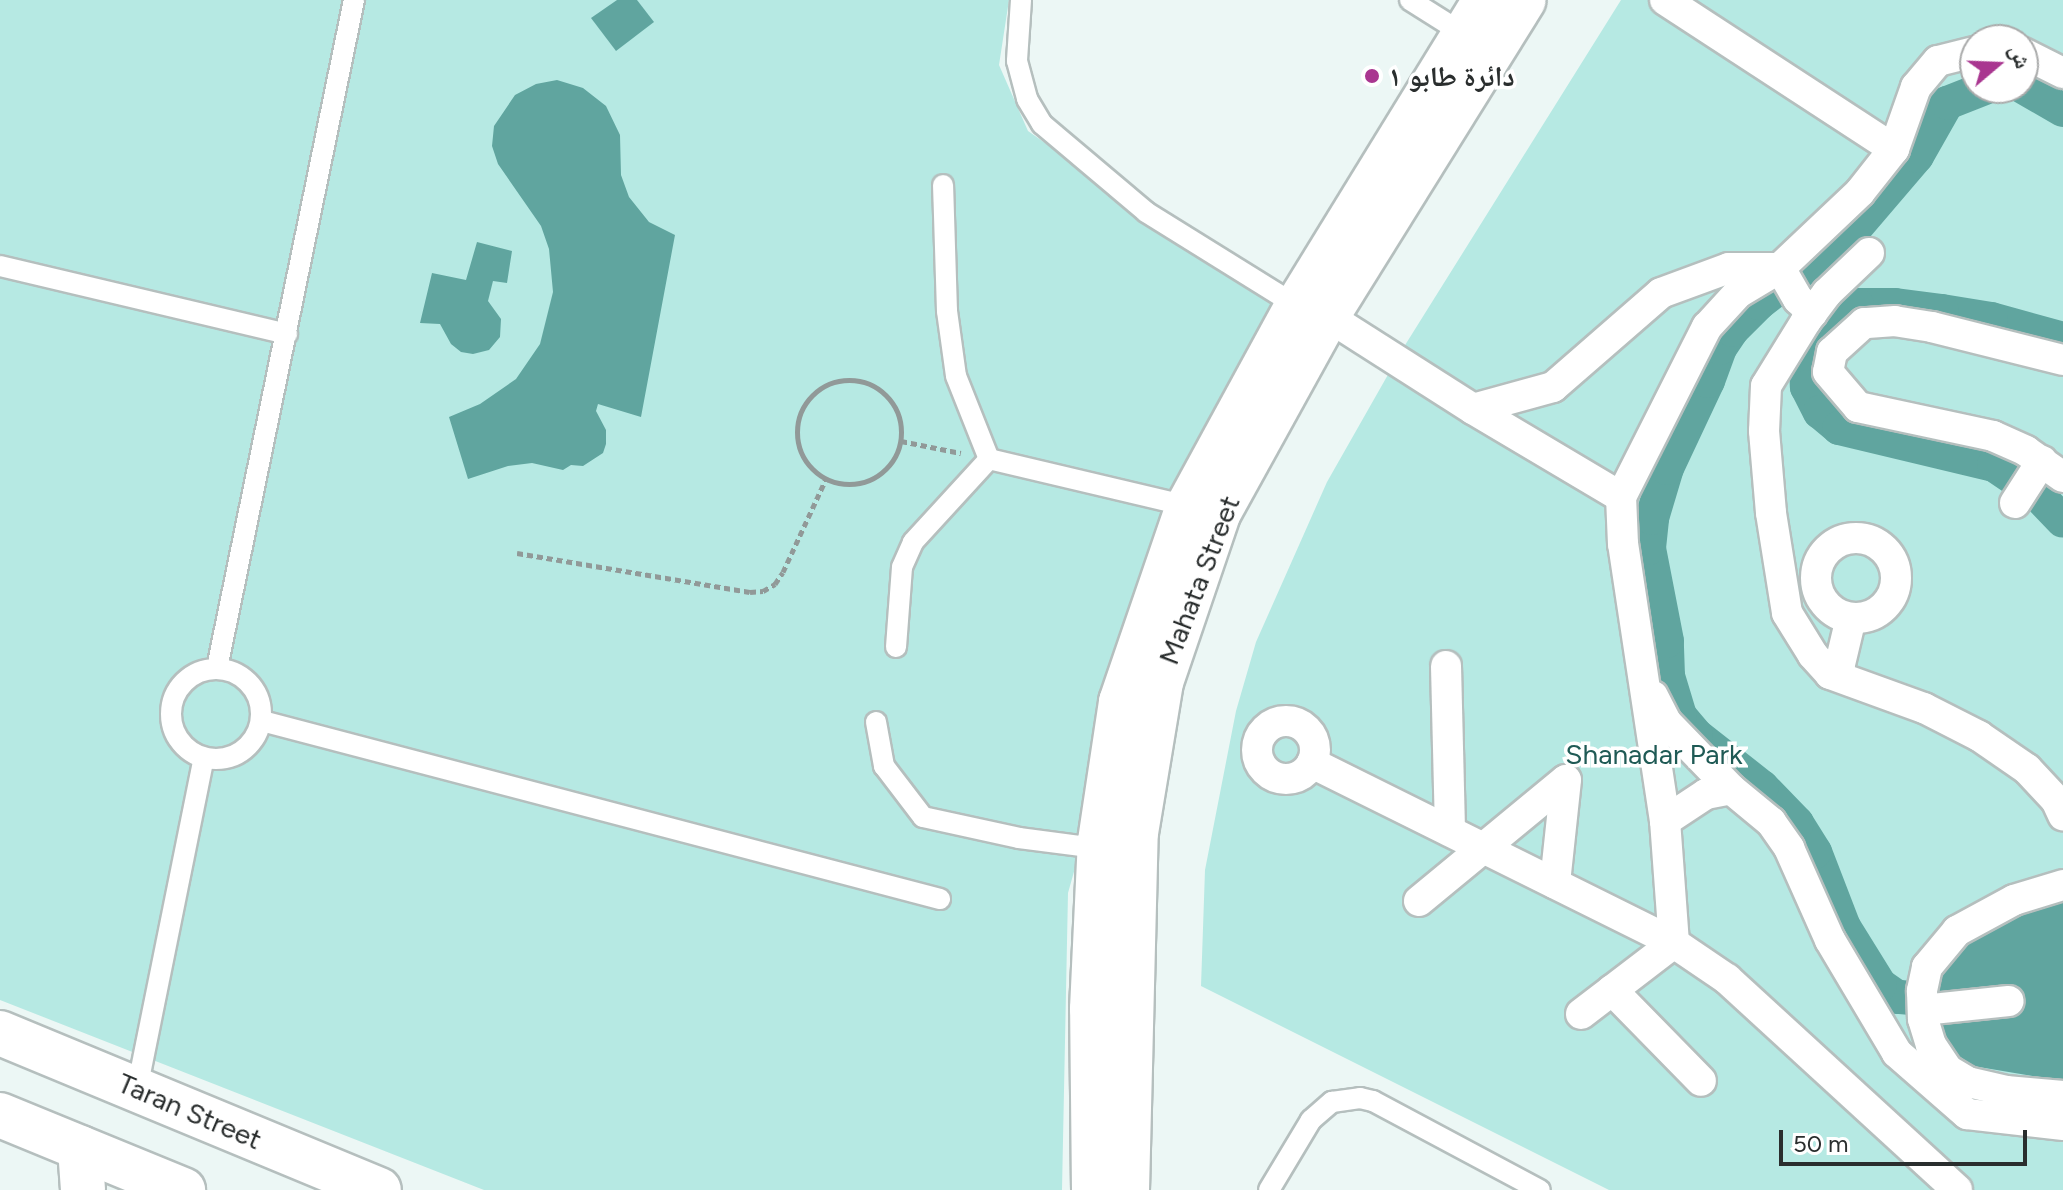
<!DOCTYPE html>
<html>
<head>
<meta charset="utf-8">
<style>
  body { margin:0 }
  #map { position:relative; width:2063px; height:1190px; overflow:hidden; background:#ecf7f5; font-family:Figtree,"Noto Naskh Arabic",sans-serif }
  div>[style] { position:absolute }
  .green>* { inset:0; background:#b6e9e3 }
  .water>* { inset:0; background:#60a59f }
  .canal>* { height:34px; margin:-17px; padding:0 17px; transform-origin:17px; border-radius:17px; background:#60a59f }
  .path>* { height:5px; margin-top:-2.5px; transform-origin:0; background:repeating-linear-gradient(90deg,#919998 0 6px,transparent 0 10px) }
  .path>.ring { margin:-2.5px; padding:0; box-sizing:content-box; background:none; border:5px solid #919998; border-radius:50% }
  .roads { filter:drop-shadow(2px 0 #b5bfbe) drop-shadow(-2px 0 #b5bfbe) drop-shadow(0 2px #b5bfbe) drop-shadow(0 -2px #b5bfbe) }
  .service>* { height:20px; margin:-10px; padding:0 10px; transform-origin:10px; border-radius:10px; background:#fff }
  .service>.ring { margin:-10px; padding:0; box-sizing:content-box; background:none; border:20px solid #fff; border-radius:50% }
  .pedestrian>* { height:30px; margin:-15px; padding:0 15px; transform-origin:15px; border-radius:15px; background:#fff }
  .pedestrian>.ring { margin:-15px; padding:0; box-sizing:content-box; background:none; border:30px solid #fff; border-radius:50% }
  .tertiary>* { height:44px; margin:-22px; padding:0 22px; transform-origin:22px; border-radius:22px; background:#fff }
  .secondary>* { height:44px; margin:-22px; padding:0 22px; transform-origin:22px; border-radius:22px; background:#fff }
  .dots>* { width:22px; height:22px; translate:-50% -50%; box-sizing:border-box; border:4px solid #fff; border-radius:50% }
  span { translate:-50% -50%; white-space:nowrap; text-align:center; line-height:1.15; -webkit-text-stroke:7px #fff; paint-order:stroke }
  .poi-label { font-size:28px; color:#2a2e2e; font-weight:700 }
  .left { translate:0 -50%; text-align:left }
  .street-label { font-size:28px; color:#2a2e2e }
  .park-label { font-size:28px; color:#1f5a55 }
  .north { position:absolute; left:1959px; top:24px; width:80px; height:80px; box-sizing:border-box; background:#fff; border:2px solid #aaabab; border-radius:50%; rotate:71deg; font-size:22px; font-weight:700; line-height:32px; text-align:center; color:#2a2e2e }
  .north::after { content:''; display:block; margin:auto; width:28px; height:36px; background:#a93690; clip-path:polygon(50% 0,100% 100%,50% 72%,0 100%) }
  .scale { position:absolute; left:1779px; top:1130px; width:248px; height:36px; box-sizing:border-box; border:4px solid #2a2e2e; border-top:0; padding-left:10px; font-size:24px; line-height:28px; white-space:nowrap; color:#2a2e2e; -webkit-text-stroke:6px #fff; paint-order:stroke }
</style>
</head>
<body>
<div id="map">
  <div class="green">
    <i style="clip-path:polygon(0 0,1009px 0,999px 65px,1028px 131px,1276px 305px,1170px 530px,1068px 893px,1062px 1190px,484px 1190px,0 1000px)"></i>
    <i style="clip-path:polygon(evenodd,1621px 0,2063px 0,2063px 1190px,1609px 1190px,1201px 986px,1205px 870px,1236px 711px,1256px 642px,1327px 482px,1402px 350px,1621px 0,1975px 40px,2023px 40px,2023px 88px,1975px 88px,1975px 40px)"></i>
  </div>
  <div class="water">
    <i style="clip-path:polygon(617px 0,637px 0,654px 22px,616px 51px,591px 18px)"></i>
    <i style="clip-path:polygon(557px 80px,583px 88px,606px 106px,620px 135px,621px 175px,629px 197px,649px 222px,675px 235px,641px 417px,598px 404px,596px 411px,606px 430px,606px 444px,603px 453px,583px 466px,571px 465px,563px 470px,532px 463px,508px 466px,468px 479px,449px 417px,480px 404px,516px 379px,540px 344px,553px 292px,549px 249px,541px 226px,498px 164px,492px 146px,494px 126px,515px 95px,536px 84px)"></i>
    <i style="clip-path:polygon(477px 242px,512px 251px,507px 283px,493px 281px,488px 301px,501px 319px,500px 337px,489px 350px,473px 354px,461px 352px,451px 344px,440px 324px,420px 323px,432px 273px,466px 280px)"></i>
    <i style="clip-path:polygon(2063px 893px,2063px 1081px,1973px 1066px,1952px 1051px,1936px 1025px,1934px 1000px,1948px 959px,1963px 940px)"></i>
  </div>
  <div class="canal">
    <i style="left:2023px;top:87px;width:46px;rotate:29.9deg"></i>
    <i style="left:2063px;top:339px;width:75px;rotate:-164.5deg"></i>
    <i style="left:1991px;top:319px;width:50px;rotate:-170.7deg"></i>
    <i style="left:1942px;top:311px;width:47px;rotate:-172.7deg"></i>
    <i style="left:1895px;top:305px;width:38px;rotate:180deg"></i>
    <i style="left:1857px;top:305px;width:20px;rotate:160deg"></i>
    <i style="left:1838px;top:312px;width:32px;rotate:134deg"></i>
    <i style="left:1816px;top:335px;width:30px;rotate:110deg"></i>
    <i style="left:1806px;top:363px;width:24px;rotate:88deg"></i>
    <i style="left:1807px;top:387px;width:28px;rotate:63deg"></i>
    <i style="left:1820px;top:412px;width:25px;rotate:40deg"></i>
    <i style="left:1839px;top:428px;width:159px;rotate:13.4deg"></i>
    <i style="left:1994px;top:465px;width:52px;rotate:34deg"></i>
    <i style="left:2037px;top:494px;width:37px;rotate:46deg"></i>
    <i style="left:1934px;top:1000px;width:37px;rotate:-175deg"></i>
    <i style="left:1897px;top:997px;width:21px;rotate:-145deg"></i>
    <i style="left:1880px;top:985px;width:68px;rotate:-121.8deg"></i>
    <i style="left:1844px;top:927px;width:80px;rotate:-111.1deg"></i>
    <i style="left:1815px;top:852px;width:34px;rotate:-122deg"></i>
    <i style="left:1797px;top:823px;width:50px;rotate:-134.2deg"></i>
    <i style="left:1762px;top:787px;width:84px;rotate:-141.8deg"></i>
    <i style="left:1696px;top:735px;width:25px;rotate:-130deg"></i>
    <i style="left:1680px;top:716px;width:42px;rotate:-106.7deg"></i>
    <i style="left:1668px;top:676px;width:35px;rotate:-92deg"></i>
    <i style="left:1667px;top:641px;width:95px;rotate:-101deg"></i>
    <i style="left:1649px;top:548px;width:30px;rotate:-84deg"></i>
    <i style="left:1652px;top:518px;width:52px;rotate:-73.3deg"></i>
    <i style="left:1667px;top:468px;width:96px;rotate:-64.8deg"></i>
    <i style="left:1708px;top:381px;width:35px;rotate:-70deg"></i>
    <i style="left:1720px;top:348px;width:22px;rotate:-56deg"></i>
    <i style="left:1732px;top:330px;width:38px;rotate:-45deg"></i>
    <i style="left:1759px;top:303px;width:117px;rotate:-37.4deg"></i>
    <i style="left:1852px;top:232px;width:100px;rotate:-49.5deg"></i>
    <i style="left:1917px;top:156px;width:61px;rotate:-60.5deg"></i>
    <i style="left:1947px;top:103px;width:41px;rotate:-21.5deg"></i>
  </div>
  <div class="path">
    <i class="ring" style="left:797px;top:380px;width:99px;height:99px"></i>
    <i style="left:901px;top:441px;width:61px;rotate:11.3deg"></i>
    <i style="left:517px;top:553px;width:236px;rotate:9.5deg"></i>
    <i style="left:750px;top:592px;width:13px;rotate:-4deg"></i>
    <i style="left:763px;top:591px;width:14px;rotate:-30deg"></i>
    <i style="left:775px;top:584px;width:14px;rotate:-56deg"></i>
    <i style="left:783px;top:572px;width:102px;rotate:-65.2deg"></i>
  </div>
  <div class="roads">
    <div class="service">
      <i style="left:1021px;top:0;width:61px;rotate:93.8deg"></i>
      <i style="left:1017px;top:61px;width:39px;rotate:75deg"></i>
      <i style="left:1027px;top:99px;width:29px;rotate:59deg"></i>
      <i style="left:1042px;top:124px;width:136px;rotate:40.2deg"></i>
      <i style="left:1146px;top:212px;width:178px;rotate:31.9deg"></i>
      <i style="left:1410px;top:0;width:64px;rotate:32.2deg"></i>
      <i style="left:0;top:266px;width:295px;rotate:13.3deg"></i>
      <i style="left:989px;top:459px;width:204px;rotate:13.3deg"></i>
      <i style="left:896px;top:647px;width:80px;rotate:-85.7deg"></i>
      <i style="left:902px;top:567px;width:27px;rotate:-66deg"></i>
      <i style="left:913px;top:542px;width:113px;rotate:-47.5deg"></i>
      <i style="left:989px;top:459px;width:89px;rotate:-111.7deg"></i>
      <i style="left:956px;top:376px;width:66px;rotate:-97.9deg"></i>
      <i style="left:947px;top:311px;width:126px;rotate:-91.8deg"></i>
      <i style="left:217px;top:668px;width:682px;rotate:-78.41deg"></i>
      <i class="ring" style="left:171px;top:669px;width:70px;height:70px"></i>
      <i style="left:262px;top:721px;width:701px;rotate:14.71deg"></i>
      <i style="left:876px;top:722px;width:45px;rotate:79.7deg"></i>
      <i style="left:884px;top:766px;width:64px;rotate:52.6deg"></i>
      <i style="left:923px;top:817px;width:98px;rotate:12.3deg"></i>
      <i style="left:1019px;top:838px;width:63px;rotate:7.4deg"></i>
      <i style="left:1081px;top:846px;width:20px;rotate:-15deg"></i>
      <i style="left:137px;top:1089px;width:338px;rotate:-78.6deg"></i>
      <i style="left:1269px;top:1190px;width:82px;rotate:-59deg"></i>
      <i style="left:1311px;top:1120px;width:28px;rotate:-41deg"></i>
      <i style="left:1332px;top:1102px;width:28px;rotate:-8deg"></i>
      <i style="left:1360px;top:1098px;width:13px;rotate:13deg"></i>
      <i style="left:1373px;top:1101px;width:189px;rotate:28.1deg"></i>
    </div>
    <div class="pedestrian">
      <i style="left:1665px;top:0;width:273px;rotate:33.1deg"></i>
      <i style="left:2023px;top:53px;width:45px;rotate:26.6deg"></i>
      <i style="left:1869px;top:253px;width:58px;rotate:136.4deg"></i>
      <i style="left:1827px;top:293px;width:35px;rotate:127deg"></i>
      <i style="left:1806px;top:321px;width:76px;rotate:121.6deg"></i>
      <i style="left:1766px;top:386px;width:45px;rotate:92.5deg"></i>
      <i style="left:1764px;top:431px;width:82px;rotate:85.1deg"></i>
      <i style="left:1771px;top:513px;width:101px;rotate:80.9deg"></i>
      <i style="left:1787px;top:613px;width:49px;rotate:58.2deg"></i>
      <i style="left:1813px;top:655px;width:25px;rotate:48deg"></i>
      <i style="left:1830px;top:674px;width:100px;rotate:19.9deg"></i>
      <i style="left:1924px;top:708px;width:62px;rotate:27deg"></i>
      <i style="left:1979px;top:736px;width:58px;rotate:34.5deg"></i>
      <i style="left:2027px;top:769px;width:42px;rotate:46.9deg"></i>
      <i style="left:2056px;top:800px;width:17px;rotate:65deg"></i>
      <i style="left:1327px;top:316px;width:173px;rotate:32.5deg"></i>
      <i style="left:1473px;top:409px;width:172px;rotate:30.7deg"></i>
      <i style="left:2063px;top:360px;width:135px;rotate:-165.9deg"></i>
      <i style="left:1932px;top:327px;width:37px;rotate:-171deg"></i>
      <i style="left:1895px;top:321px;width:31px;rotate:176deg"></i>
      <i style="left:1864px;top:323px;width:43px;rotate:137.8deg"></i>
      <i style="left:1832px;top:352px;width:20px;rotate:101deg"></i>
      <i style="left:1828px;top:372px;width:46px;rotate:49.4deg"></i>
      <i style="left:1858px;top:407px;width:138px;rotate:12.1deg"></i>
      <i style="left:1993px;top:436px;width:36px;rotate:24deg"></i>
      <i style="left:2026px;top:451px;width:45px;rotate:35.1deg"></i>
      <i style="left:1473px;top:409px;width:83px;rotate:-15.4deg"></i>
      <i style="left:1553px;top:387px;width:143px;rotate:-41deg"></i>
      <i style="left:1661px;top:293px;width:72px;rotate:-20.2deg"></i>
      <i style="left:1729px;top:268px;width:51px"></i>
      <i style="left:1780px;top:268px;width:36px;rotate:60deg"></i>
      <i style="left:1798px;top:299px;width:20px;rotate:45deg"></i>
      <i style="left:2015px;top:503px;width:50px;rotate:-57.3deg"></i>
      <i class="ring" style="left:1816px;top:538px;width:50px;height:50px"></i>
      <i style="left:1446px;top:666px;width:165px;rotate:88.6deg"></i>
      <i style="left:1830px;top:674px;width:14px;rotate:-45deg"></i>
      <i style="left:1840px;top:664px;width:47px;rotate:-76.6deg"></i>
      <i style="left:1653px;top:696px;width:29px;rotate:63deg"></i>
      <i style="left:1666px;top:722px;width:93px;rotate:45.9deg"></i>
      <i style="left:1731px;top:789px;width:52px;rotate:39.5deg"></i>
      <i style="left:1771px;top:822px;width:32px;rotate:55deg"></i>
      <i style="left:1789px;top:848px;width:101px;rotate:66deg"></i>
      <i style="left:1830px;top:940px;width:131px;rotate:59.3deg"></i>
      <i style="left:1897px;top:1053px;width:93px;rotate:41.1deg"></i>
      <i style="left:1967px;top:1114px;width:97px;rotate:6.5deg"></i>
      <i class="ring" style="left:1257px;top:721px;width:28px;height:28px"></i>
      <i style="left:1312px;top:763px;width:404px;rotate:26.4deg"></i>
      <i style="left:1674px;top:943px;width:64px;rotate:34.2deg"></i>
      <i style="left:1727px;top:979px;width:312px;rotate:42.5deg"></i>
      <i style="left:1665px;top:821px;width:49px;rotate:-33.4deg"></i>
      <i style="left:1706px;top:794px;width:25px;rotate:-11deg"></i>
      <i style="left:2063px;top:885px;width:51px;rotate:163deg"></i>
      <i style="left:2014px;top:900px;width:65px;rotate:151.5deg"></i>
      <i style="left:1957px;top:931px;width:47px;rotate:129.8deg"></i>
      <i style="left:1927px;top:967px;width:25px;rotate:102deg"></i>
      <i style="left:1922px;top:991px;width:28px;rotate:88deg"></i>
      <i style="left:1923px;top:1019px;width:27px;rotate:73deg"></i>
      <i style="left:1931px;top:1045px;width:30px;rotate:56deg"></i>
      <i style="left:1948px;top:1070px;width:23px;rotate:31deg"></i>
      <i style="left:1968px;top:1082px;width:39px;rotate:13deg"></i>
      <i style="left:2006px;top:1091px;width:57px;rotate:5deg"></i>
      <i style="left:1419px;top:901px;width:190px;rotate:-39.5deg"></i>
      <i style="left:1566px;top:780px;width:104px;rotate:96.1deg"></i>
      <i style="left:1612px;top:990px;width:127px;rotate:45.6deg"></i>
      <i style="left:1923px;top:1010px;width:86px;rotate:-6deg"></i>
      <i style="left:1581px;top:1014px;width:117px;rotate:-37.4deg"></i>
      <i style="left:1674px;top:943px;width:122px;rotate:-94.2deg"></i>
      <i style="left:1665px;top:821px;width:280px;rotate:-98.6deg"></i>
      <i style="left:1623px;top:544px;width:47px;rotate:-92.4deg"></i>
      <i style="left:1621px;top:497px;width:191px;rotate:-63.2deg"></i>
      <i style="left:1707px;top:327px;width:46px;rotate:-47.6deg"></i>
      <i style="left:1738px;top:293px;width:49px;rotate:-30.8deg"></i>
      <i style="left:1780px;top:268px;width:110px;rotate:-43.5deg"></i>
      <i style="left:1860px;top:192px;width:55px;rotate:-51.7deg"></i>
      <i style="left:1894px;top:149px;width:66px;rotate:-70.5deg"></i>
      <i style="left:1916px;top:87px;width:34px;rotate:-50deg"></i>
      <i style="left:1938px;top:61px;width:38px;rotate:-14deg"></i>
    </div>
    <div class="tertiary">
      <i style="left:80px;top:1148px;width:42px;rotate:85.9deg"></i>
    </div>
    <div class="secondary">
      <i style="left:0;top:1033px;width:410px;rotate:22.5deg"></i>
      <i style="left:0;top:1115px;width:198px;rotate:22.3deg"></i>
      <i style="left:1094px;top:1190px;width:181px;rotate:-90.6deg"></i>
      <i style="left:1092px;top:1009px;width:168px;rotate:-87.3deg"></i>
      <i style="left:1100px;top:841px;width:141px;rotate:-81.4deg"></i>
      <i style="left:1121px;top:702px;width:207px;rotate:-71.1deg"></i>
      <i style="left:1188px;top:506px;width:228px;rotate:-61.4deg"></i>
      <i style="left:1297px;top:306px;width:359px;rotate:-58.4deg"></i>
      <i style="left:1127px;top:1190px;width:357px;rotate:-88.6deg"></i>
      <i style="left:1136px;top:833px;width:153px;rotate:-80.6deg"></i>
      <i style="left:1161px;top:682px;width:180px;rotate:-71.2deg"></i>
      <i style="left:1219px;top:512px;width:224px;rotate:-61.1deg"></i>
      <i style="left:1327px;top:316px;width:372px;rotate:-58.1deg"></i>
    </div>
  </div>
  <div class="dots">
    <i style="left:1372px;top:76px;background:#a93690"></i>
  </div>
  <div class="poi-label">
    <span class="left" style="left:1388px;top:76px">دائرة طابو ١</span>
  </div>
  <div class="street-label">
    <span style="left:1199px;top:580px;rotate:-69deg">Mahata Street</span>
    <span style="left:190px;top:1111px;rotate:23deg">Taran Street</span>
  </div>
  <div class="park-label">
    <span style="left:1654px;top:754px">Shanadar Park</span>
  </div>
  <div class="north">ش</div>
  <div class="scale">50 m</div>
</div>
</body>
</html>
